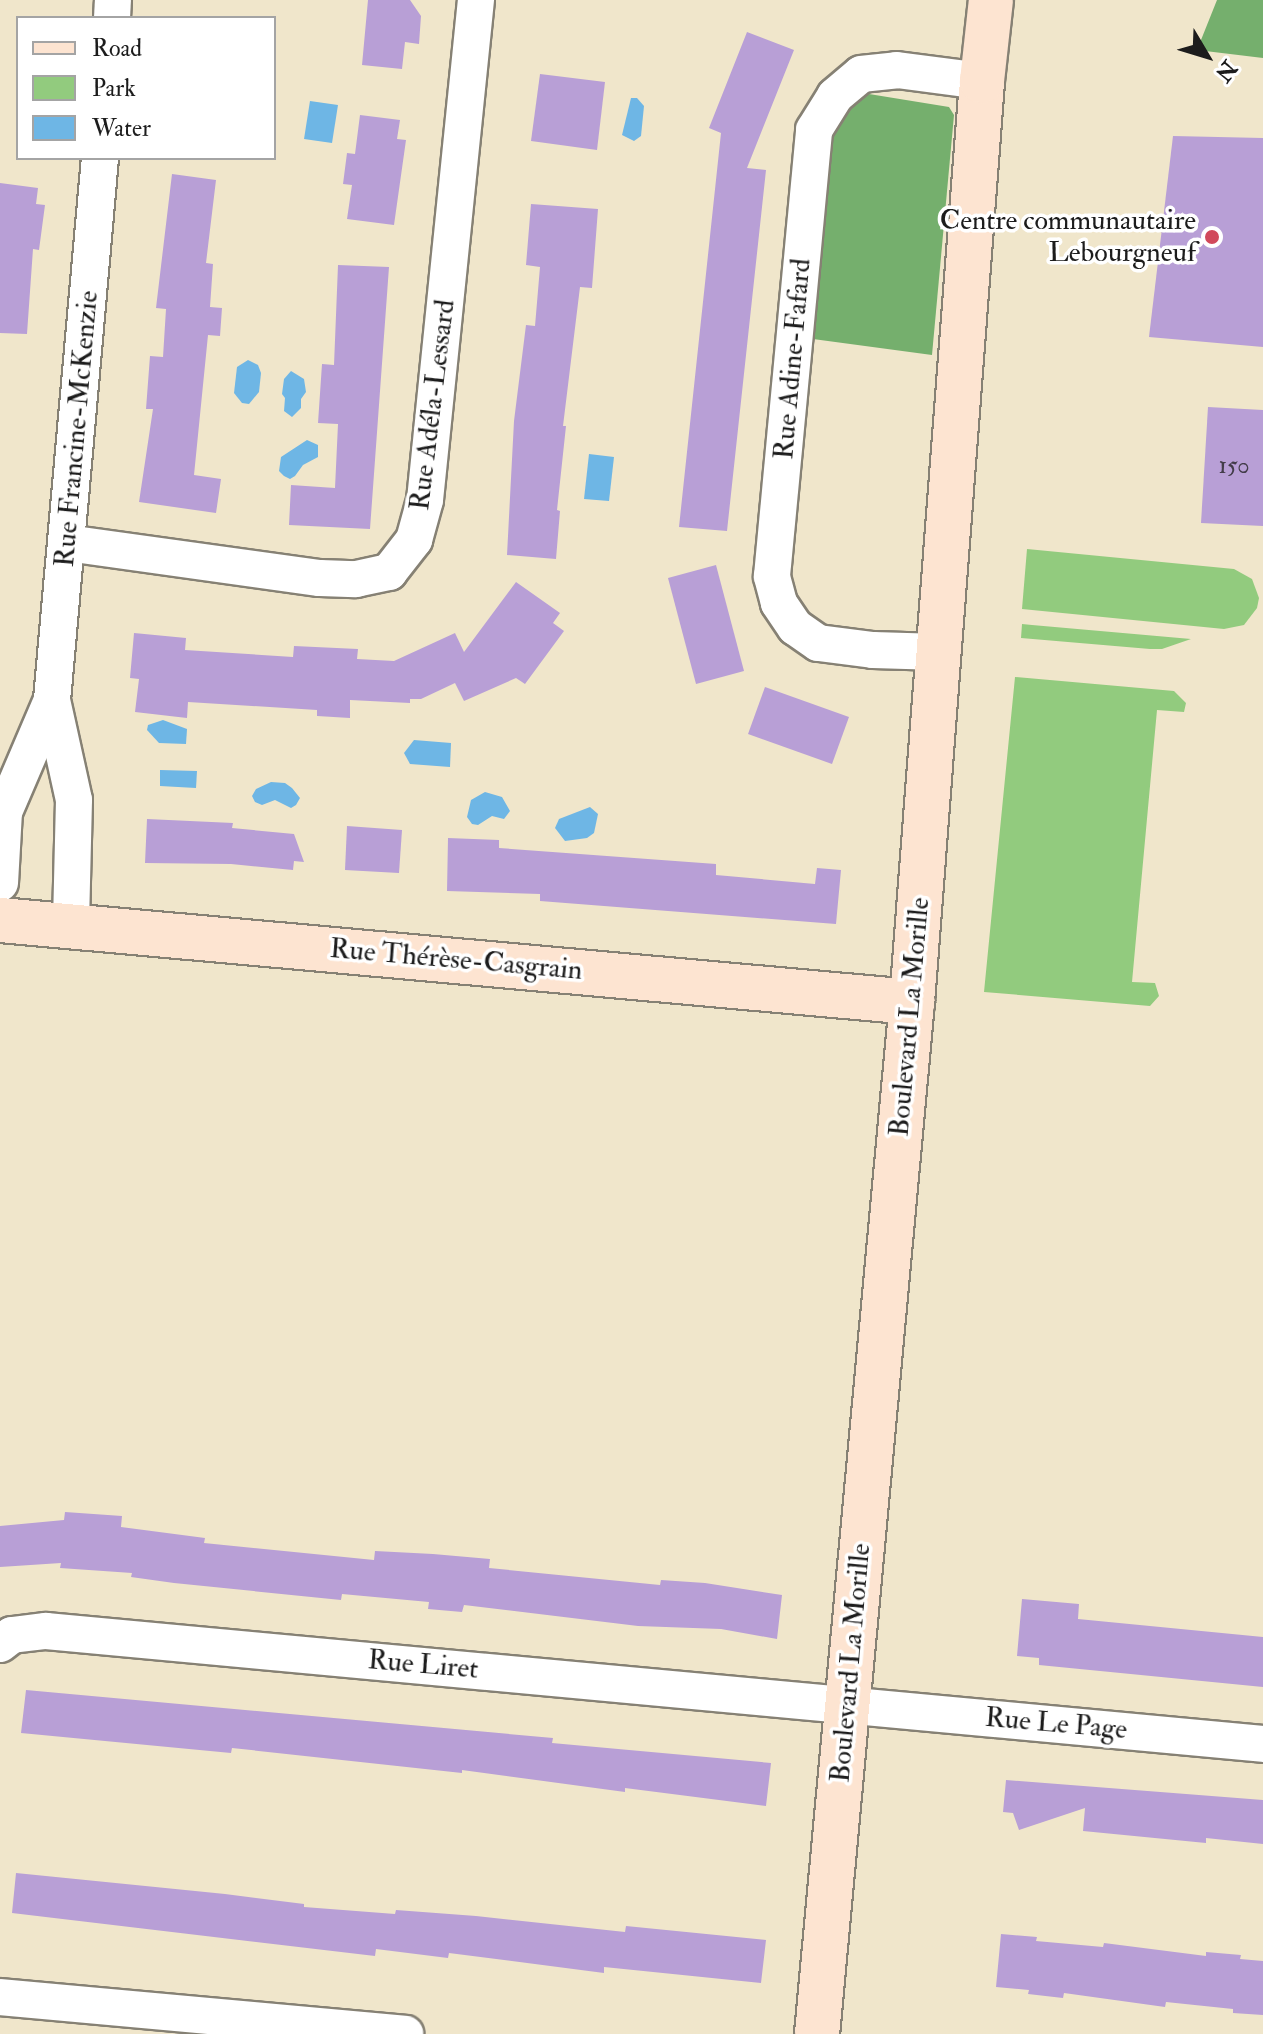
<!DOCTYPE html>
<html>
<head>
<meta charset="utf-8">
<style>
  body { margin:0 }
  #map { position:relative; width:1263px; height:2034px; overflow:hidden; background:#f0e6cb; font-family:"IM FELL Double Pica",serif }
  div>[style] { position:absolute }
  .green>* { inset:0; background:#92cb7e }
  .forest>* { inset:0; background:#75af6d }
  .water>* { inset:0; background:#6eb6e5 }
  .building>* { inset:0; background:#b89fd6 }
  .roads { filter:drop-shadow(2px 0 #868174) drop-shadow(-2px 0 #868174) drop-shadow(0 2px #868174) drop-shadow(0 -2px #868174) }
  .street>* { height:36px; margin:-18px; padding:0 18px; transform-origin:18px; border-radius:18px; background:#fff }
  .secondary>* { height:44px; margin:-22px; padding:0 22px; transform-origin:22px; border-radius:22px; background:#fde4d1 }
  .dots>* { width:22px; height:22px; translate:-50% -50%; box-sizing:border-box; border:4px solid #fff; border-radius:50% }
  span { translate:-50% -50%; white-space:nowrap; text-align:center; line-height:1.15; -webkit-text-stroke:7px #fff; paint-order:stroke }
  .number-label { font-size:24px; color:#433d4a }
  .number-label span { -webkit-text-stroke-width:0 }
  .poi-label { font-size:28px; color:#1c1c1c }
  .right { translate:-100% -50%; text-align:right }
  .street-label { font-size:28px; color:#1c1c1c }
  .legend { position:absolute; left:16px; top:16px; width:260px; height:144px; box-sizing:border-box; background:#fff; border:2px solid #a4a4a4; margin:0; padding:10px 14px; list-style:none; font-size:24px; color:#1c1c1c }
  .legend li { display:flex; align-items:center; gap:16px; height:40px }
  .legend b { width:40px; border:2px solid #a4a4a4 }
  .north { position:absolute; left:1167px; top:16px; width:80px; height:80px; -webkit-text-stroke:6px #fff; paint-order:stroke; rotate:128deg; font-size:22px; font-weight:700; line-height:32px; text-align:center; color:#1c1c1c }
  .north::after { content:''; display:block; margin:auto; width:28px; height:36px; background:#1c1c1c; clip-path:polygon(50% 0,100% 100%,50% 72%,0 100%) }
</style>
</head>
<body>
<div id="map">
  <div class="green">
    <i style="clip-path:polygon(1027px 549px,1234px 569px,1252px 579px,1259px 598px,1257px 608px,1244px 625px,1224px 629px,1022px 609px)"></i>
    <i style="clip-path:polygon(1022px 624px,1032px 625px,1191px 639px,1162px 649px,1150px 649px,1021px 638px)"></i>
    <i style="clip-path:polygon(1015px 677px,1174px 691px,1186px 703px,1184px 712px,1157px 710px,1132px 982px,1155px 983px,1159px 996px,1150px 1006px,984px 992px)"></i>
  </div>
  <div class="forest">
    <i style="clip-path:polygon(1217px 0,1263px 0,1263px 58px,1197px 50px)"></i>
    <i style="clip-path:polygon(869px 94px,949px 107px,954px 115px,932px 355px,813px 339px,834px 129px,850px 103px)"></i>
  </div>
  <div class="water">
    <i style="clip-path:polygon(631px 98px,637px 98px,644px 106px,641px 136px,634px 141px,622px 135px)"></i>
    <i style="clip-path:polygon(310px 101px,338px 105px,332px 143px,304px 139px)"></i>
    <i style="clip-path:polygon(248px 360px,258px 365px,261px 373px,259px 392px,249px 404px,242px 403px,234px 393px,237px 367px)"></i>
    <i style="clip-path:polygon(291px 371px,304px 379px,306px 392px,301px 399px,301px 408px,292px 417px,284px 411px,285px 398px,282px 394px,284px 379px)"></i>
    <i style="clip-path:polygon(307px 440px,318px 445px,318px 457px,303px 465px,295px 476px,290px 479px,284px 476px,279px 471px,281px 457px)"></i>
    <i style="clip-path:polygon(589px 454px,614px 457px,609px 501px,584px 499px)"></i>
    <i style="clip-path:polygon(163px 720px,187px 729px,186px 744px,159px 743px,147px 730px,148px 725px)"></i>
    <i style="clip-path:polygon(414px 740px,451px 743px,450px 767px,410px 764px,404px 753px)"></i>
    <i style="clip-path:polygon(160px 770px,197px 771px,196px 788px,160px 786px)"></i>
    <i style="clip-path:polygon(271px 782px,285px 783px,292px 788px,300px 798px,296px 805px,291px 808px,275px 800px,262px 805px,255px 802px,252px 796px,256px 789px)"></i>
    <i style="clip-path:polygon(485px 792px,502px 797px,510px 811px,504px 819px,492px 816px,478px 825px,472px 824px,467px 817px,471px 800px)"></i>
    <i style="clip-path:polygon(590px 807px,598px 814px,594px 833px,587px 838px,565px 841px,555px 828px,559px 819px)"></i>
  </div>
  <div class="building">
    <i style="clip-path:polygon(368px 0,410px 0,421px 16px,419px 44px,405px 42px,402px 69px,362px 65px)"></i>
    <i style="clip-path:polygon(747px 32px,794px 50px,747px 168px,766px 170px,727px 531px,679px 527px,721px 133px,709px 128px)"></i>
    <i style="clip-path:polygon(540px 74px,605px 82px,597px 150px,531px 141px)"></i>
    <i style="clip-path:polygon(360px 115px,400px 120px,397px 139px,406px 140px,394px 225px,347px 219px,352px 185px,343px 184px,347px 153px,355px 154px)"></i>
    <i style="clip-path:polygon(1173px 136px,1263px 138px,1263px 347px,1149px 337px)"></i>
    <i style="clip-path:polygon(172px 174px,216px 180px,206px 263px,213px 264px,210px 307px,222px 308px,220px 336px,208px 335px,194px 475px,221px 479px,216px 513px,139px 502px,153px 409px,146px 409px,150px 356px,163px 357px,166px 309px,156px 308px)"></i>
    <i style="clip-path:polygon(0 183px,38px 188px,36px 204px,45px 205px,39px 250px,33px 249px,27px 334px,0 333px)"></i>
    <i style="clip-path:polygon(531px 204px,598px 209px,592px 288px,580px 287px,563px 426px,566px 426px,557px 510px,560px 511px,556px 559px,507px 555px,514px 421px,526px 325px,535px 326px,540px 267px,526px 265px)"></i>
    <i style="clip-path:polygon(338px 265px,389px 267px,370px 529px,289px 525px,291px 485px,335px 488px,338px 424px,318px 423px,322px 364px,334px 365px)"></i>
    <i style="clip-path:polygon(1208px 407px,1263px 410px,1263px 526px,1201px 523px)"></i>
    <i style="clip-path:polygon(716px 565px,744px 671px,696px 684px,668px 578px)"></i>
    <i style="clip-path:polygon(516px 582px,560px 613px,553px 623px,564px 631px,525px 684px,516px 678px,464px 701px,455px 683px,421px 699px,410px 699px,410px 703px,350px 700px,350px 718px,317px 716px,317px 710px,188px 702px,187px 718px,135px 712px,139px 679px,130px 678px,134px 633px,186px 638px,185px 650px,293px 657px,294px 646px,358px 649px,357px 659px,394px 661px,455px 633px,464px 652px)"></i>
    <i style="clip-path:polygon(765px 687px,849px 717px,832px 764px,748px 734px)"></i>
    <i style="clip-path:polygon(147px 819px,233px 823px,232px 828px,294px 834px,304px 862px,294px 861px,293px 870px,231px 864px,145px 863px)"></i>
    <i style="clip-path:polygon(347px 826px,402px 830px,399px 873px,345px 870px)"></i>
    <i style="clip-path:polygon(448px 838px,499px 840px,499px 848px,716px 864px,716px 875px,815px 884px,817px 868px,841px 870px,836px 924px,540px 901px,540px 894px,447px 891px)"></i>
    <i style="clip-path:polygon(65px 1512px,122px 1516px,121px 1527px,205px 1538px,204px 1543px,374px 1560px,375px 1551px,433px 1554px,490px 1559px,489px 1568px,660px 1585px,661px 1580px,705px 1583px,782px 1595px,777px 1639px,721px 1629px,638px 1626px,464px 1605px,462px 1612px,428px 1609px,429px 1602px,342px 1594px,341px 1600px,174px 1583px,131px 1577px,132px 1573px,60px 1568px,61px 1563px,0 1567px,0 1526px,64px 1520px)"></i>
    <i style="clip-path:polygon(1022px 1599px,1079px 1604px,1078px 1619px,1263px 1637px,1263px 1687px,1039px 1665px,1039px 1658px,1017px 1656px)"></i>
    <i style="clip-path:polygon(26px 1690px,553px 1738px,552px 1743px,771px 1763px,766px 1806px,625px 1788px,625px 1792px,462px 1770px,462px 1773px,232px 1748px,231px 1753px,21px 1733px)"></i>
    <i style="clip-path:polygon(1006px 1780px,1263px 1800px,1263px 1844px,1206px 1838px,1206px 1843px,1083px 1831px,1085px 1808px,1019px 1830px,1013px 1813px,1003px 1812px)"></i>
    <i style="clip-path:polygon(16px 1873px,225px 1894px,304px 1904px,304px 1907px,395px 1914px,396px 1910px,476px 1916px,625px 1932px,626px 1926px,766px 1940px,761px 1983px,604px 1967px,604px 1973px,449px 1953px,448px 1958px,376px 1949px,375px 1956px,12px 1913px)"></i>
    <i style="clip-path:polygon(1001px 1934px,1037px 1937px,1036px 1941px,1103px 1947px,1104px 1943px,1206px 1956px,1206px 1952px,1241px 1955px,1240px 1959px,1263px 1961px,1263px 2015px,1233px 2013px,1233px 2009px,1166px 2002px,1165px 2007px,1064px 1993px,1063px 1998px,1028px 1994px,1029px 1990px,996px 1987px)"></i>
  </div>
  <div class="roads">
    <div class="street">
      <i style="left:112px;top:18px;width:18px;rotate:-87deg"></i>
      <i style="left:67px;top:543px;width:255px;rotate:7.9deg"></i>
      <i style="left:320px;top:578px;width:36px;rotate:2deg"></i>
      <i style="left:356px;top:579px;width:34px;rotate:-12deg"></i>
      <i style="left:389px;top:572px;width:41px;rotate:-52deg"></i>
      <i style="left:414px;top:540px;width:41px;rotate:-74.6deg"></i>
      <i style="left:425px;top:500px;width:503px;rotate:-84.18deg"></i>
      <i style="left:940px;top:652px;width:67px;rotate:-178.3deg"></i>
      <i style="left:873px;top:650px;width:55px;rotate:-172.7deg"></i>
      <i style="left:818px;top:643px;width:28px;rotate:-145deg"></i>
      <i style="left:795px;top:627px;width:29px;rotate:-124deg"></i>
      <i style="left:779px;top:603px;width:28px;rotate:-105deg"></i>
      <i style="left:772px;top:576px;width:448px;rotate:-84.6deg"></i>
      <i style="left:814px;top:130px;width:40px;rotate:-58deg"></i>
      <i style="left:835px;top:96px;width:34px;rotate:-40deg"></i>
      <i style="left:861px;top:74px;width:36px;rotate:-6deg"></i>
      <i style="left:897px;top:70px;width:86px;rotate:7.4deg"></i>
      <i style="left:52px;top:700px;width:102px;rotate:77.6deg"></i>
      <i style="left:74px;top:800px;width:125px;rotate:91.4deg"></i>
      <i style="left:0;top:883px;width:71px;rotate:-86.8deg"></i>
      <i style="left:4px;top:812px;width:122px;rotate:-66.8deg"></i>
      <i style="left:52px;top:700px;width:544px;rotate:-84.94deg"></i>
      <i style="left:0;top:1644px;width:15px;rotate:-37deg"></i>
      <i style="left:12px;top:1635px;width:34px;rotate:-7deg"></i>
      <i style="left:46px;top:1631px;width:1222px;rotate:5.3deg"></i>
      <i style="left:0;top:1997px;width:407px;rotate:5.2deg"></i>
    </div>
    <div class="secondary">
      <i style="left:0;top:920px;width:916px;rotate:5.14deg"></i>
      <i style="left:817px;top:2034px;width:1036px;rotate:-84.74deg"></i>
      <i style="left:912px;top:1002px;width:924px;rotate:-85.65deg"></i>
      <i style="left:982px;top:81px;width:81px;rotate:-83.7deg"></i>
    </div>
  </div>
  <div class="dots">
    <i style="left:1212px;top:237px;background:#d1495b"></i>
  </div>
  <div class="number-label">
    <span style="left:1234px;top:466px">150</span>
  </div>
  <div class="poi-label">
    <span class="right" style="left:1196px;top:237px">Centre communautaire<br>Lebourgneuf</span>
  </div>
  <div class="street-label">
    <span style="left:793px;top:359px;rotate:-85deg">Rue Adine-Fafard</span>
    <span style="left:433px;top:405px;rotate:-83deg">Rue Adéla-Lessard</span>
    <span style="left:77px;top:429px;rotate:-85deg">Rue Francine-McKenzie</span>
    <span style="left:456px;top:960px;rotate:5deg">Rue Thérèse-Casgrain</span>
    <span style="left:910px;top:1017px;rotate:-85deg">Boulevard La Morille</span>
    <span style="left:851px;top:1663px;rotate:-85deg">Boulevard La Morille</span>
    <span style="left:423px;top:1665px;rotate:5deg">Rue Liret</span>
    <span style="left:1056px;top:1724px;rotate:5deg">Rue Le Page</span>
  </div>
  <ul class="legend">
  <li><b style="height:10px;background:#fde4d1"></b>Road</li>
  <li><b style="height:22px;background:#92cb7e"></b>Park</li>
  <li><b style="height:22px;background:#6eb6e5"></b>Water</li>
  </ul>
  <div class="north">N</div>
</div>
</body>
</html>
